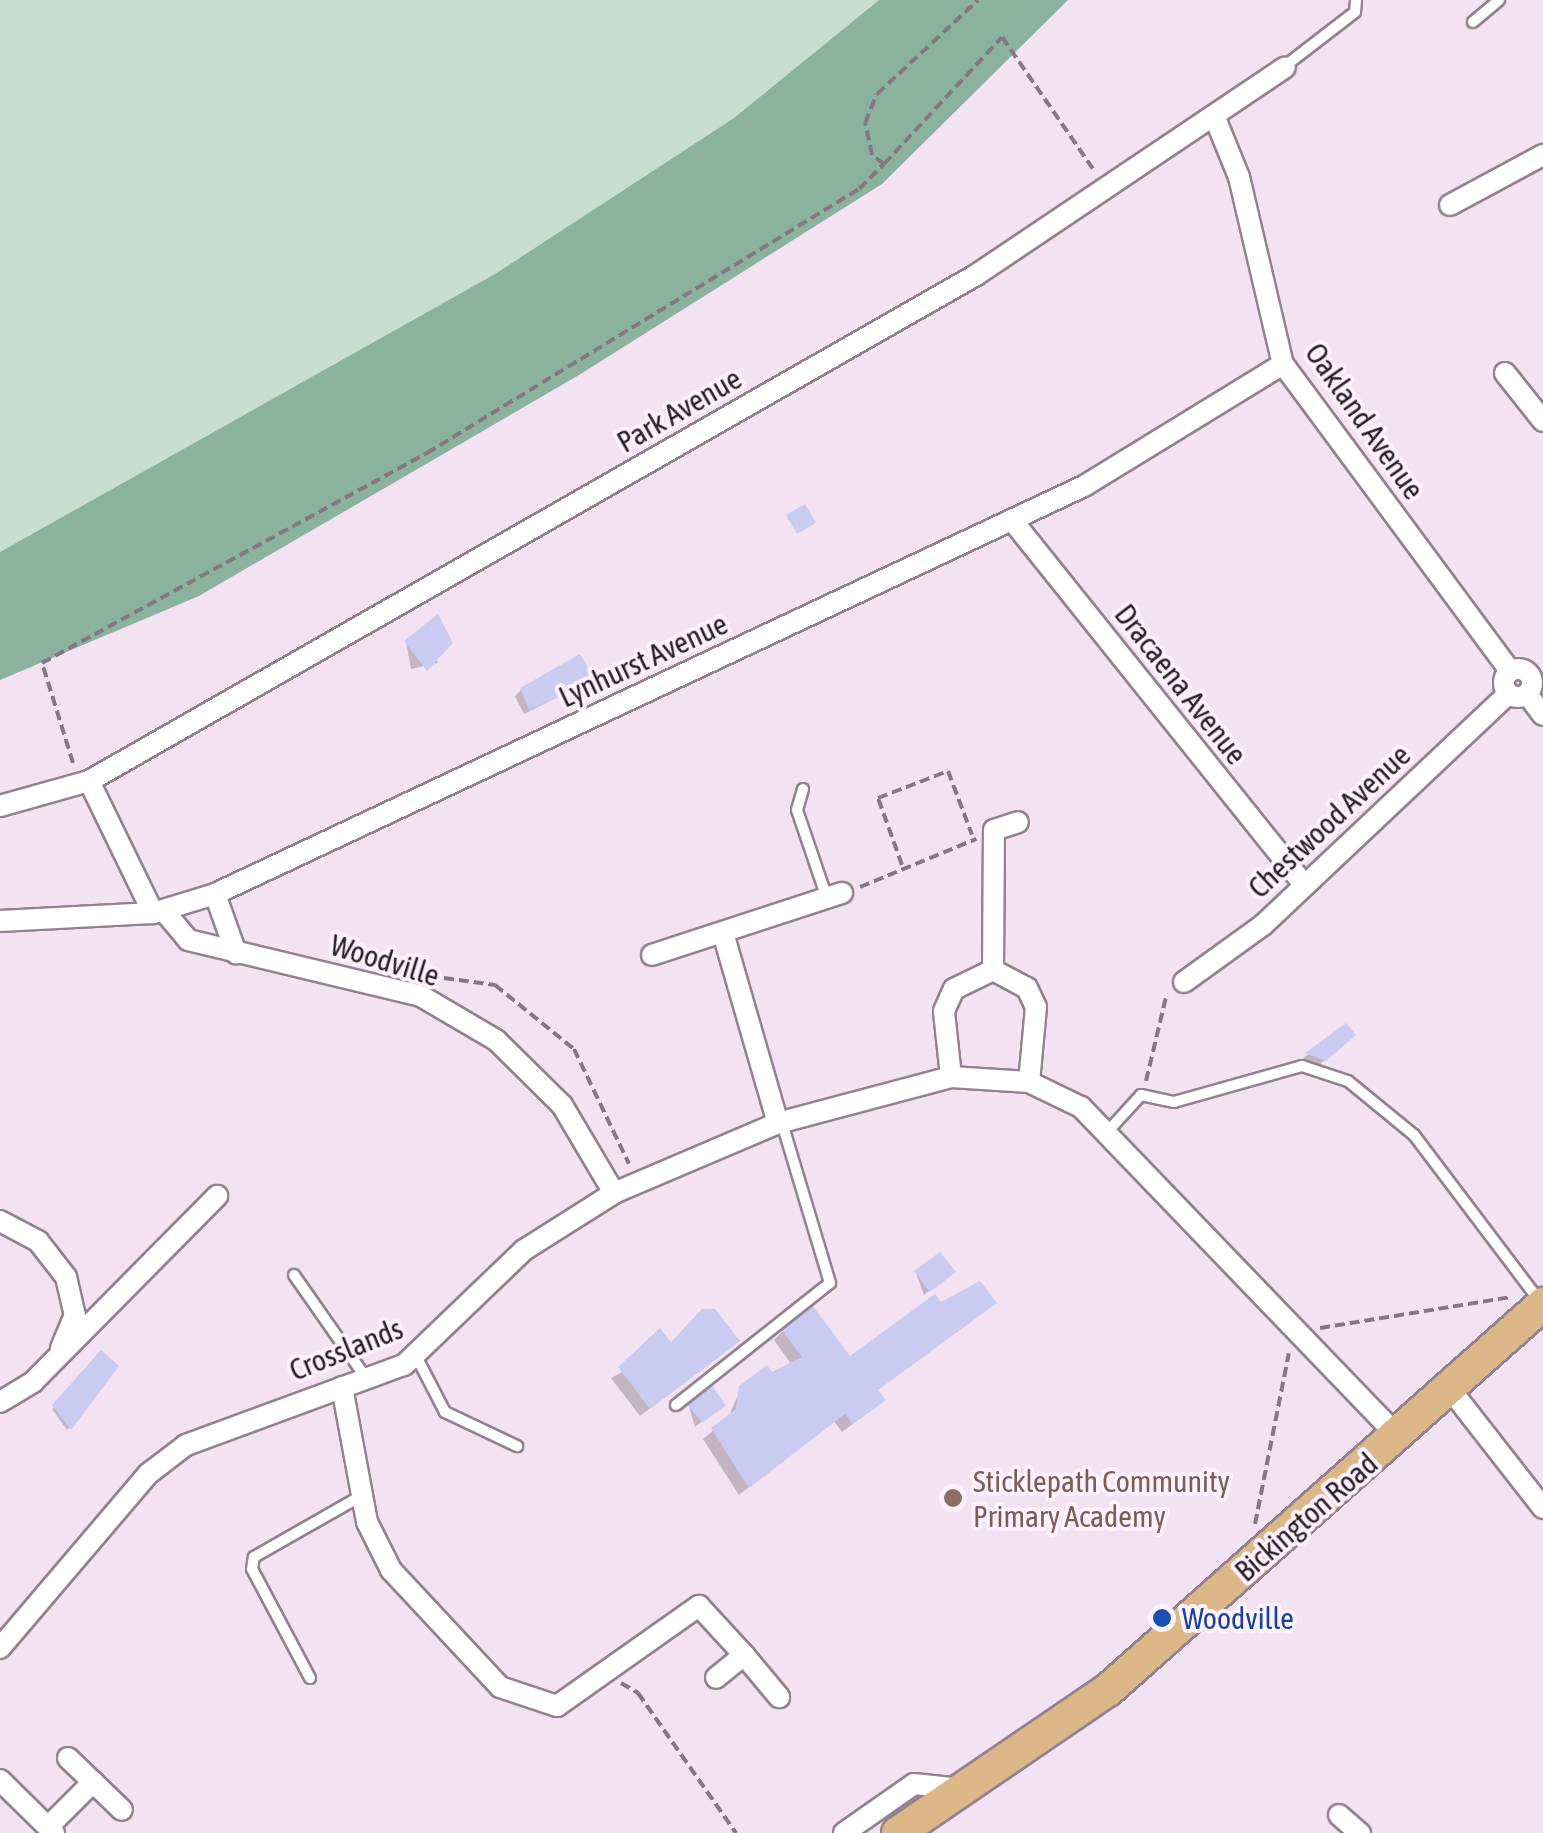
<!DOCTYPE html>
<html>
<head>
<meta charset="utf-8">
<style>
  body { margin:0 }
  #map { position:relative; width:1543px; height:1833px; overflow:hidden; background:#f3e2f1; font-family:"Asap Condensed",sans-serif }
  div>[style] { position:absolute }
  .green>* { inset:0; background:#c6dfd2 }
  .forest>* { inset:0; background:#8bb29e }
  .shadow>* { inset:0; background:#0003 }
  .building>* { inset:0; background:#cacbf0 }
  .path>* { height:4px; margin-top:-2px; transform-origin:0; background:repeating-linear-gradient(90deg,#837882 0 10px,transparent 0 15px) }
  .roads { filter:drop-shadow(2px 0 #928290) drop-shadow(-2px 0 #928290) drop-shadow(0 2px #928290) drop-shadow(0 -2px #928290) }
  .lane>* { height:10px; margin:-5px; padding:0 5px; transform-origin:5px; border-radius:5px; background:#fff }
  .street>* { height:20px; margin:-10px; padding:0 10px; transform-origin:10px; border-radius:10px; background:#fff }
  .street>.ring { margin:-10px; padding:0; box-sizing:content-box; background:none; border:20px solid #fff; border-radius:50% }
  .primary>* { height:32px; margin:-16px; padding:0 16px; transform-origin:16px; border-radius:16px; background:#dcb888 }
  .dots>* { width:28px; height:28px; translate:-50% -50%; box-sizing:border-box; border:5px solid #fef0fd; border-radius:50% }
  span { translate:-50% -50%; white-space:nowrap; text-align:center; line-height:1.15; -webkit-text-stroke:8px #fef0fd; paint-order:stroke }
  .street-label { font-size:30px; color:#262026 }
  .education-label { font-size:30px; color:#785e54 }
  .left { translate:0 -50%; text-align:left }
  .transit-label { font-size:30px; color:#164399 }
</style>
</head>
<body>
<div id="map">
  <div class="green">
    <i style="clip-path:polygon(0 0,879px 0,734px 118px,495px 274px,0 552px)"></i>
  </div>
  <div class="forest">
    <i style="clip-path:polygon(879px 0,1068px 0,882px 184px,579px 375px,199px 596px,0 680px,0 552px,495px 274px,734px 118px)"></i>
  </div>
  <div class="shadow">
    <i style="clip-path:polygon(406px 642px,433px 654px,438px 663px,411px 669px)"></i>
    <i style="clip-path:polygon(592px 680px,524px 714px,515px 696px,521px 690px)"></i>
    <i style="clip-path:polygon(1345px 1026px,1353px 1035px,1318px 1066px,1302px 1059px)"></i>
    <i style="clip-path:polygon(916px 1273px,947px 1277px,924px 1295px)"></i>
    <i style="clip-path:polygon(941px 1306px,984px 1312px,876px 1391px,873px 1409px,842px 1432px,834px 1421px,739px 1495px,703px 1439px,728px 1418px,741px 1388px,792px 1365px,774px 1340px,783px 1331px,850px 1359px)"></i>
    <i style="clip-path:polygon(671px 1346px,728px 1350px,640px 1416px,611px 1378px)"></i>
    <i style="clip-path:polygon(689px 1406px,717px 1410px,695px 1427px)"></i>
    <i style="clip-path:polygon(54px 1407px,78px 1419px,67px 1430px,52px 1409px)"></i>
  </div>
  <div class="building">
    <i style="clip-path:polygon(805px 504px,816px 523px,797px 534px,786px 515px)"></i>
    <i style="clip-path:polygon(438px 614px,453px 643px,427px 671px,404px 641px)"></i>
    <i style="clip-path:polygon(580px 654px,595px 680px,529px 710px,520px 688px)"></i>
    <i style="clip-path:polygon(1346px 1023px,1356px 1035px,1326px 1061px,1305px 1053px)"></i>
    <i style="clip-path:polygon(940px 1252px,956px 1272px,930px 1292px,914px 1271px)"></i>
    <i style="clip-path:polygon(980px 1281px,997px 1303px,878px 1390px,886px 1400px,853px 1424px,845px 1414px,749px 1488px,711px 1428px,736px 1409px,739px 1386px,767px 1365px,772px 1372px,802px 1357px,781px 1329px,812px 1305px,850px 1356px,935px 1294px,941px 1302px)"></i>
    <i style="clip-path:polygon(702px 1309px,715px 1309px,740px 1341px,650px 1409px,618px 1367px,660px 1328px,671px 1342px)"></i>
    <i style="clip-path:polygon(101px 1350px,119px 1366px,71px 1430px,52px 1405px)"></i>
    <i style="clip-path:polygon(712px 1386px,726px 1405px,702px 1423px,687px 1404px)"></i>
  </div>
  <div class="path">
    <i style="left:884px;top:164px;width:173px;rotate:-47.1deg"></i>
    <i style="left:1002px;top:37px;width:160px;rotate:55.4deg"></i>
    <i style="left:73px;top:763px;width:105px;rotate:-107.2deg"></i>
    <i style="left:42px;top:663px;width:439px;rotate:-28.6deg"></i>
    <i style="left:427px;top:453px;width:506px;rotate:-31.43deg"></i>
    <i style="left:859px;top:189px;width:35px;rotate:-45deg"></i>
    <i style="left:884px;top:164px;width:15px;rotate:-143deg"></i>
    <i style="left:872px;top:155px;width:33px;rotate:-102deg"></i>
    <i style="left:865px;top:123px;width:31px;rotate:-68deg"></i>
    <i style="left:877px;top:94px;width:138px;rotate:-42.9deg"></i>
    <i style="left:902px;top:865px;width:71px;rotate:-109.7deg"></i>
    <i style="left:878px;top:798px;width:75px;rotate:-21.1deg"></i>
    <i style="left:948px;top:771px;width:68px;rotate:69.4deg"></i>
    <i style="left:860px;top:887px;width:126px;rotate:-22.5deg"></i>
    <i style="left:429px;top:976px;width:67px;rotate:7.8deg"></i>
    <i style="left:495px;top:985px;width:102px;rotate:39deg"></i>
    <i style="left:574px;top:1049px;width:127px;rotate:64.4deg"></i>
    <i style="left:1146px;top:1081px;width:90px;rotate:-76.6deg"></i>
    <i style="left:1320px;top:1328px;width:193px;rotate:-9.2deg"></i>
    <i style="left:1255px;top:1524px;width:174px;rotate:-78.8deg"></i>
    <i style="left:621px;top:1683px;width:20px;rotate:30deg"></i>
    <i style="left:638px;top:1693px;width:171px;rotate:55deg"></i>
  </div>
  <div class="roads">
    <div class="lane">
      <i style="left:1473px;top:22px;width:34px;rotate:-40deg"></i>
      <i style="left:1285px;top:66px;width:88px;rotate:-37.6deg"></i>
      <i style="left:1355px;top:12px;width:12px;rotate:-85deg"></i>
      <i style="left:803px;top:789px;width:22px;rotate:106deg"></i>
      <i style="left:797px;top:810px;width:93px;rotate:71.2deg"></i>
      <i style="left:1109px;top:1130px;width:47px;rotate:-47.6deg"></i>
      <i style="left:1141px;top:1095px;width:34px;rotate:12deg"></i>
      <i style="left:1174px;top:1102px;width:133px;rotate:-15.7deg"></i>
      <i style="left:1302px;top:1066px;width:48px;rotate:18.1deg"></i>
      <i style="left:1348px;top:1081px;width:85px;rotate:39.3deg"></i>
      <i style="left:1414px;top:1135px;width:211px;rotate:52.9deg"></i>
      <i style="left:294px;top:1275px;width:126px;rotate:55deg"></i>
      <i style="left:416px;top:1356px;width:63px;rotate:62.6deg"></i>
      <i style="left:445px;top:1412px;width:80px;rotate:25.3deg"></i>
      <i style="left:676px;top:1405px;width:196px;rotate:-38.4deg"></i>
      <i style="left:830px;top:1283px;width:167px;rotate:-106.7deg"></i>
      <i style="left:310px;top:1678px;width:123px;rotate:-118deg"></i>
      <i style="left:252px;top:1569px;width:12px;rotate:-81deg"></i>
      <i style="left:254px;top:1557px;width:123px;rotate:-29.7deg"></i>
    </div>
    <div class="street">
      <i style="left:1215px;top:118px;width:64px;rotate:67.9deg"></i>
      <i style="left:1239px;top:177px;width:192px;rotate:76.8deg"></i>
      <i style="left:1283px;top:364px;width:382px;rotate:53.5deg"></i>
      <i style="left:1450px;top:205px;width:106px;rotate:-28.3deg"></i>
      <i style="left:1505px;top:373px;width:61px;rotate:51.6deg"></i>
      <i style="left:1012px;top:520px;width:465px;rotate:51.3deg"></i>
      <i class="ring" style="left:1504px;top:669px;width:8px;height:8px"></i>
      <i style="left:1527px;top:694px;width:26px;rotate:53deg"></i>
      <i style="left:89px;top:781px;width:147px;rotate:64.1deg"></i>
      <i style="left:0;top:806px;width:92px;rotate:-15.7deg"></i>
      <i style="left:89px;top:781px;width:1021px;rotate:-29.7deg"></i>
      <i style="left:976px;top:275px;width:372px;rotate:-33.9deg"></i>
      <i style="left:215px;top:894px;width:63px;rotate:70.4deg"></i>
      <i style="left:164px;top:911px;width:38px;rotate:50deg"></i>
      <i style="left:188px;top:940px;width:240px;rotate:13.5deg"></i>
      <i style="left:421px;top:996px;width:87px;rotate:30.4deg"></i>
      <i style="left:496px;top:1040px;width:93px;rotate:44.6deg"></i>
      <i style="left:562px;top:1105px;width:102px;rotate:59.4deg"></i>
      <i style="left:0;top:921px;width:153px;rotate:-3deg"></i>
      <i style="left:153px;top:913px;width:65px;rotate:-17deg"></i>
      <i style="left:215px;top:894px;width:960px;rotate:-25.15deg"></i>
      <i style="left:1084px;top:486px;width:233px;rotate:-31.5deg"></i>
      <i style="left:723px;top:933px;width:198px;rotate:73.9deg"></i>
      <i style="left:652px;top:955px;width:200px;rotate:-18.1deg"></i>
      <i style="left:993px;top:970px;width:140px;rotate:-89.6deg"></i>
      <i style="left:994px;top:830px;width:25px;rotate:-18deg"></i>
      <i style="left:1184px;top:982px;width:97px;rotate:-35.8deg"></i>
      <i style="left:1263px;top:925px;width:337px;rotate:-43.3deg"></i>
      <i style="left:951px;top:1077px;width:66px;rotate:-96.1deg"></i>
      <i style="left:944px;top:1011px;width:24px;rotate:-66deg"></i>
      <i style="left:954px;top:989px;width:43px;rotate:-26deg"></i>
      <i style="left:993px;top:970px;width:38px;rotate:28deg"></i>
      <i style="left:1027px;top:988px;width:21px;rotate:65deg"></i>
      <i style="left:1036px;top:1007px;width:75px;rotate:95.3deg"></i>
      <i style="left:0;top:1221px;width:43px;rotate:27.8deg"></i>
      <i style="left:38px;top:1241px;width:46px;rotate:52.1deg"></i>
      <i style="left:66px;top:1277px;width:39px;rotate:77deg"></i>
      <i style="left:75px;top:1315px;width:36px;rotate:113deg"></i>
      <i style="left:342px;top:1387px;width:137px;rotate:79.5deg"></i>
      <i style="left:367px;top:1522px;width:54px;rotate:63.4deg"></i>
      <i style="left:391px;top:1570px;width:160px;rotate:47deg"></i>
      <i style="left:500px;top:1687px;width:60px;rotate:18.4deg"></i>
      <i style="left:557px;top:1706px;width:174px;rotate:-35.2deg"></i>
      <i style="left:699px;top:1606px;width:67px;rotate:47.4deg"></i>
      <i style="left:744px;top:1655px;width:36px;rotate:141deg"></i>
      <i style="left:1450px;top:1389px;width:151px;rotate:52deg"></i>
      <i style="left:0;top:1402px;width:39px;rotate:-31deg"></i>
      <i style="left:33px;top:1382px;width:262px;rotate:-45.3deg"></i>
      <i style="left:0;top:1648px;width:228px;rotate:-49.6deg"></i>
      <i style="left:148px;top:1474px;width:48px;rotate:-37.3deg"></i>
      <i style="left:186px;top:1445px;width:232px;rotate:-20.2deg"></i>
      <i style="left:404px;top:1365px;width:166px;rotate:-43.8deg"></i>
      <i style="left:524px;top:1250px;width:107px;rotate:-32.3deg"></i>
      <i style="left:614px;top:1193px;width:178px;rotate:-23.1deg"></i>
      <i style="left:778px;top:1123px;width:179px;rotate:-14.9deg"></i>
      <i style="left:951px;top:1077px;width:78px;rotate:3.7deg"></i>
      <i style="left:1029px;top:1082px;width:58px;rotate:25.7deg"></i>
      <i style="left:1081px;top:1107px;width:457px;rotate:46.1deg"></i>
      <i style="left:744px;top:1655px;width:55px;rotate:50.2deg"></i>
      <i style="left:68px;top:1758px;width:35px;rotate:44deg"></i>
      <i style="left:0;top:1780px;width:76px;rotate:44.5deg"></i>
      <i style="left:1339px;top:1815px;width:28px;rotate:41deg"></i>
      <i style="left:48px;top:1827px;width:64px;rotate:-45deg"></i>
      <i style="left:93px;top:1782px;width:40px;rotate:44deg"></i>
      <i style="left:844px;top:1833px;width:85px;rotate:-35deg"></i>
      <i style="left:914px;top:1784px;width:47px;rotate:6.1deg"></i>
    </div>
    <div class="primary">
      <i style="left:898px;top:1833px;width:254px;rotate:-34.3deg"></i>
      <i style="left:1108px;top:1690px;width:582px;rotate:-41.58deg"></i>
    </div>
  </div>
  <div class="dots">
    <i style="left:953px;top:1498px;background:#8d6e63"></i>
    <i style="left:1162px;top:1618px;background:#1a4fb4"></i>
  </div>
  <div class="street-label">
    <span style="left:679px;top:410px;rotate:-30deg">Park Avenue</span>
    <span style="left:1365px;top:421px;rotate:55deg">Oakland Avenue</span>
    <span style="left:643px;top:660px;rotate:-25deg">Lynhurst Avenue</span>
    <span style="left:1181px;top:684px;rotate:52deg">Dracaena Avenue</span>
    <span style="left:1329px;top:821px;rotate:-43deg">Chestwood Avenue</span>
    <span style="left:385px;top:960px;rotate:17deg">Woodville</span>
    <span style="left:346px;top:1349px;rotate:-22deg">Crosslands</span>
    <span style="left:1306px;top:1517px;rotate:-41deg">Bickington Road</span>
  </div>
  <div class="education-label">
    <span class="left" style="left:973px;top:1498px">Sticklepath Community<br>Primary Academy</span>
  </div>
  <div class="transit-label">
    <span class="left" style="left:1182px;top:1618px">Woodville</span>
  </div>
</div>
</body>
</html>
